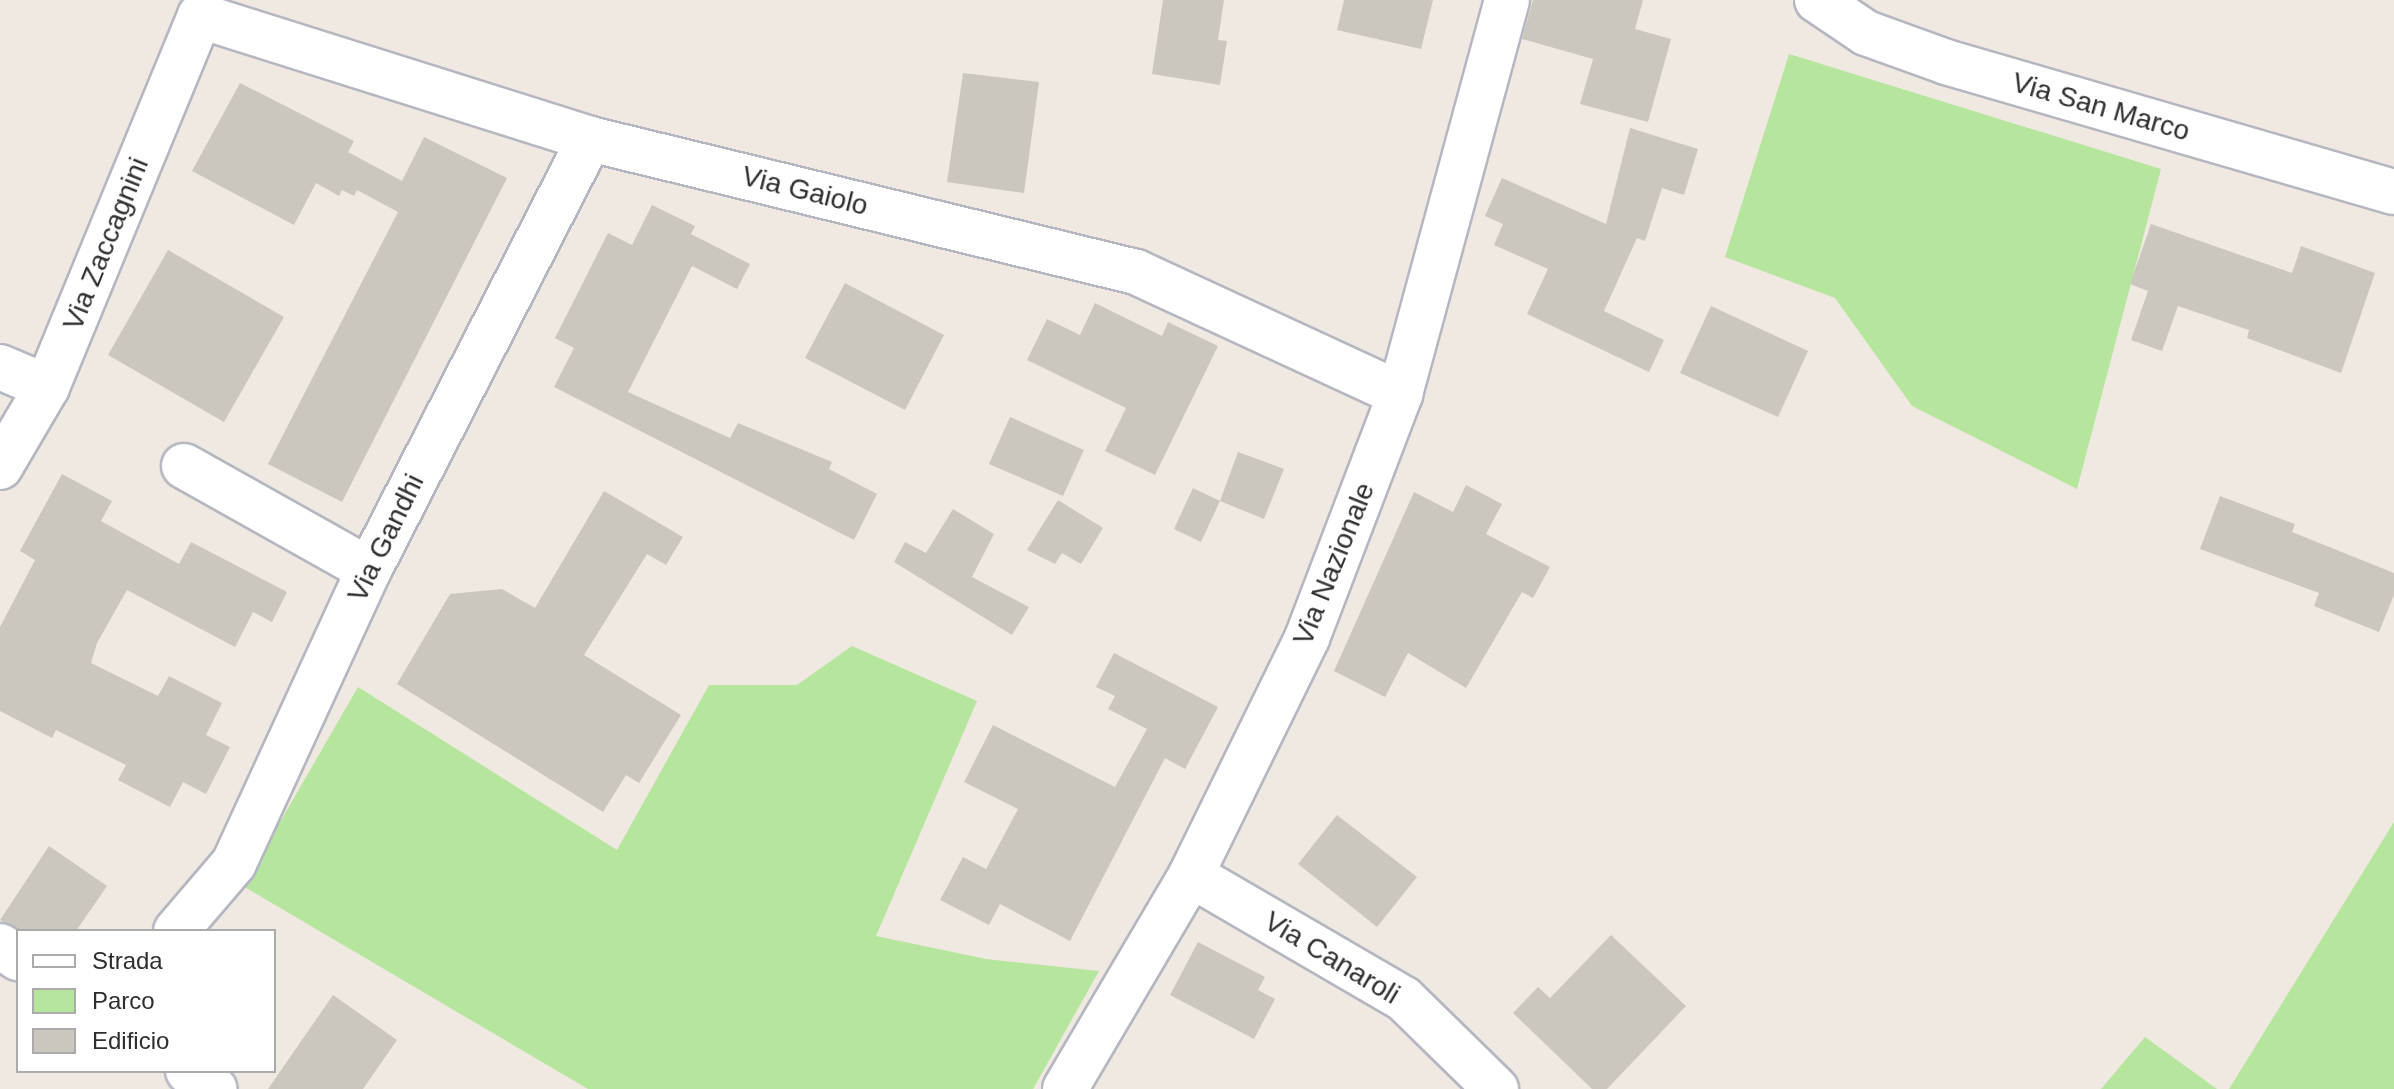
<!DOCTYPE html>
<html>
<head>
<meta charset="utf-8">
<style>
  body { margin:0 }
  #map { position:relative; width:2394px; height:1089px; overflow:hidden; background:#efe9e1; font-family:Arial,sans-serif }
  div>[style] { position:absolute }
  .green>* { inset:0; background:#b6e59e }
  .building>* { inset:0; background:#cbc7bf }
  .roads { filter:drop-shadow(2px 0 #b4b7c1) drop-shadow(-2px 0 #b4b7c1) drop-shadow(0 2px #b4b7c1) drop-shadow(0 -2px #b4b7c1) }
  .minor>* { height:44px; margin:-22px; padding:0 22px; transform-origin:22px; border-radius:22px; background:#fff }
  .tertiary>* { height:44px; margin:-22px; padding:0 22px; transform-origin:22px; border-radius:22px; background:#fff }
  .secondary>* { height:44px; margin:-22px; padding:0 22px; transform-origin:22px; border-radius:22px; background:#fff }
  span { translate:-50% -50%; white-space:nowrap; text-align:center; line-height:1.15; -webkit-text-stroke:8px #fff; paint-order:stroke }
  .street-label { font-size:28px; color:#2e2e2e }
  .legend { position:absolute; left:16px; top:929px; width:260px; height:144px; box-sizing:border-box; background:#fff; border:2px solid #ababab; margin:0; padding:10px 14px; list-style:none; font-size:24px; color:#2e2e2e }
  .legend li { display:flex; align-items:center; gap:16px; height:40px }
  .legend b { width:40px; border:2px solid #ababab }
</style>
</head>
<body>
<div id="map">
  <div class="green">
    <i style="clip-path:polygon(1789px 54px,2161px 169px,2077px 489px,1912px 406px,1835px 298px,1725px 257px)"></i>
    <i style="clip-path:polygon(852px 646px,977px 701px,876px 936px,986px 959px,1099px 971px,1033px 1089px,588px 1089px,243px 886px,358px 687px,617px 850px,709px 685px,797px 685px)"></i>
    <i style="clip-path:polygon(2394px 822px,2394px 1089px,2229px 1089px)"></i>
    <i style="clip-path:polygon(2145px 1037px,2217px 1089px,2101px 1089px)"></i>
  </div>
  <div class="building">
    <i style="clip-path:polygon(1163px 0,1224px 0,1218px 40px,1227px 41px,1220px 85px,1152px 74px)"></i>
    <i style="clip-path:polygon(1344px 0,1433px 0,1421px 49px,1337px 30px)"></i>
    <i style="clip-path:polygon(1533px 0,1643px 0,1635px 29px,1671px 39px,1648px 122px,1580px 104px,1593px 59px,1522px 39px)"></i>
    <i style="clip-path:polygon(963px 73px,1039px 82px,1024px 193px,947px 182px)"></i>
    <i style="clip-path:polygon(240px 83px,354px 141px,348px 152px,402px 181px,424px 137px,507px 178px,342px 502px,268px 464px,398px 212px,357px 190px,354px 196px,342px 190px,339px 196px,316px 183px,294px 225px,192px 171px)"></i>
    <i style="clip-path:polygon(1630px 128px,1698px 149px,1684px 195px,1662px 188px,1645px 241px,1637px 238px,1604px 311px,1664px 340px,1649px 372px,1527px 314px,1548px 269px,1494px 245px,1503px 224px,1485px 216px,1502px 178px,1606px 224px)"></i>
    <i style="clip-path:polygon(652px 205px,695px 226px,691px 234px,750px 264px,737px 289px,692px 266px,628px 392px,730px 438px,738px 423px,832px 462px,829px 469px,877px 494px,854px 540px,554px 387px,574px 348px,555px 338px,608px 233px,632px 245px)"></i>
    <i style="clip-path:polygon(2151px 224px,2292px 273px,2301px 246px,2375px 273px,2341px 373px,2247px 338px,2249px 330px,2178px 306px,2162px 351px,2131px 340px,2148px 291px,2130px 284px)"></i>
    <i style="clip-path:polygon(168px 250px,284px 317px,224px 422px,108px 355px)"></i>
    <i style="clip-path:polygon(845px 283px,944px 335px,905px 410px,805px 358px)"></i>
    <i style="clip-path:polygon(1095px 303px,1162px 336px,1168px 322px,1218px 346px,1155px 475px,1105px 451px,1126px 408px,1027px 360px,1047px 319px,1080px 335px)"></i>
    <i style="clip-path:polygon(1711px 306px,1808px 351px,1778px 417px,1680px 373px)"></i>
    <i style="clip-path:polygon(1010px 417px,1084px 450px,1063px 496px,989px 464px)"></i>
    <i style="clip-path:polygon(1238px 452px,1284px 469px,1264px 519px,1220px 501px)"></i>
    <i style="clip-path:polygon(62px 474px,112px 501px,101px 521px,179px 564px,191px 542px,287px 592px,272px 622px,253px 612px,235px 647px,127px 590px,97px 643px,91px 663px,158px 696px,169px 676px,222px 703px,206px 735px,230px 747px,206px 794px,183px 782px,170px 807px,118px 780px,126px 765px,56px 730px,52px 738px,0 711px,0 627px,35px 560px,20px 551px)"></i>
    <i style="clip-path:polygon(1466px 485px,1502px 504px,1486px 534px,1550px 567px,1533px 598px,1522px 592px,1466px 688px,1408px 653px,1385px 697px,1334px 671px,1414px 492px,1453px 512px)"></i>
    <i style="clip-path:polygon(1193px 488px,1220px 501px,1201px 542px,1174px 529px)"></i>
    <i style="clip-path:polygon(604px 491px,683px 537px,666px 565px,647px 554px,584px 655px,681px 715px,639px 783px,626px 775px,603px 812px,397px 684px,450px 594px,502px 589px,535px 608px)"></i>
    <i style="clip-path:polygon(2220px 496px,2295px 524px,2292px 532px,2394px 573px,2394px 595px,2379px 632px,2314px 606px,2319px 593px,2200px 549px)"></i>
    <i style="clip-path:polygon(1058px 500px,1103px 528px,1081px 564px,1062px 553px,1055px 564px,1027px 550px)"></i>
    <i style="clip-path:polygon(953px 509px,994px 534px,972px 577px,1029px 607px,1012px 635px,894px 562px,905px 542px,926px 553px)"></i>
    <i style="clip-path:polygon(1114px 653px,1218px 707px,1185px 769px,1165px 758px,1070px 941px,1000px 904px,989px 925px,940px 900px,963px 857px,986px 869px,1018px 809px,964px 782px,993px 725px,1115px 787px,1147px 729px,1108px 709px,1115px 696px,1096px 687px)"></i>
    <i style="clip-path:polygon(1337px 815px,1417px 877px,1377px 927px,1298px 864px)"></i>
    <i style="clip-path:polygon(49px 846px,107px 886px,76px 931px,23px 931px,0 920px)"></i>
    <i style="clip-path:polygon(1611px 935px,1686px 1006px,1607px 1089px,1592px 1089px,1513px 1013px,1538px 987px,1550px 998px)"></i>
    <i style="clip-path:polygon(1198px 942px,1265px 977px,1258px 990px,1275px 999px,1254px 1039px,1170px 995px)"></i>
    <i style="clip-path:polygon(333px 995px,397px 1040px,363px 1089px,268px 1089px)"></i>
  </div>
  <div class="roads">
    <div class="minor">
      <i style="left:0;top:367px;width:51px;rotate:23.1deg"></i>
      <i style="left:184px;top:466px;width:212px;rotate:29.3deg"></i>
      <i style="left:0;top:467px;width:93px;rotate:-59.6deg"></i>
      <i style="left:47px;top:387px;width:401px;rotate:-67.6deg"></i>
      <i style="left:200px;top:16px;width:409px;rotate:17.5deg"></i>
      <i style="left:590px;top:139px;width:562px;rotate:13.69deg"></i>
      <i style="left:1136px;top:272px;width:291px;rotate:24.8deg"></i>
      <i style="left:1191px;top:875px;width:246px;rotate:30.2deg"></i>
      <i style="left:1404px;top:999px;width:129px;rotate:44.4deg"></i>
      <i style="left:176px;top:931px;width:89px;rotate:-49.5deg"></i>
      <i style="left:234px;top:863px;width:323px;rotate:-65.3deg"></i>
      <i style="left:369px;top:570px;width:484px;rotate:-62.9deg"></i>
      <i style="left:0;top:946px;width:22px;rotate:34deg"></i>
      <i style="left:188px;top:1071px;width:32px;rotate:34deg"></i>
    </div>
    <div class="tertiary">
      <i style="left:1817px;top:0;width:59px;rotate:34deg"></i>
      <i style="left:1866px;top:33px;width:85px;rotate:19.9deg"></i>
      <i style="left:1946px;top:62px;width:466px;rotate:16.2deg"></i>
    </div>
    <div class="secondary">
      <i style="left:1065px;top:1089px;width:248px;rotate:-59.5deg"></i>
      <i style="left:1191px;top:875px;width:264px;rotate:-63.9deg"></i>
      <i style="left:1307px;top:638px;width:261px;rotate:-69.1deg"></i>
      <i style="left:1400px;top:394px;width:408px;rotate:-74.8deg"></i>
    </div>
  </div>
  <div class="street-label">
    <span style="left:2101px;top:107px;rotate:16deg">Via San Marco</span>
    <span style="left:805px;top:191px;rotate:14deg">Via Gaiolo</span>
    <span style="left:106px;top:244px;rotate:-68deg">Via Zaccagnini</span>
    <span style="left:386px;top:538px;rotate:-64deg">Via Gandhi</span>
    <span style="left:1334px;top:564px;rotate:-68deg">Via Nazionale</span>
    <span style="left:1332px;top:958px;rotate:31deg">Via Canaroli</span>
  </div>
  <ul class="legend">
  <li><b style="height:10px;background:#fff"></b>Strada</li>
  <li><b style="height:22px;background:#b6e59e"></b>Parco</li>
  <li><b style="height:22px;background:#cbc7bf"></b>Edificio</li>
  </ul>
</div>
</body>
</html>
